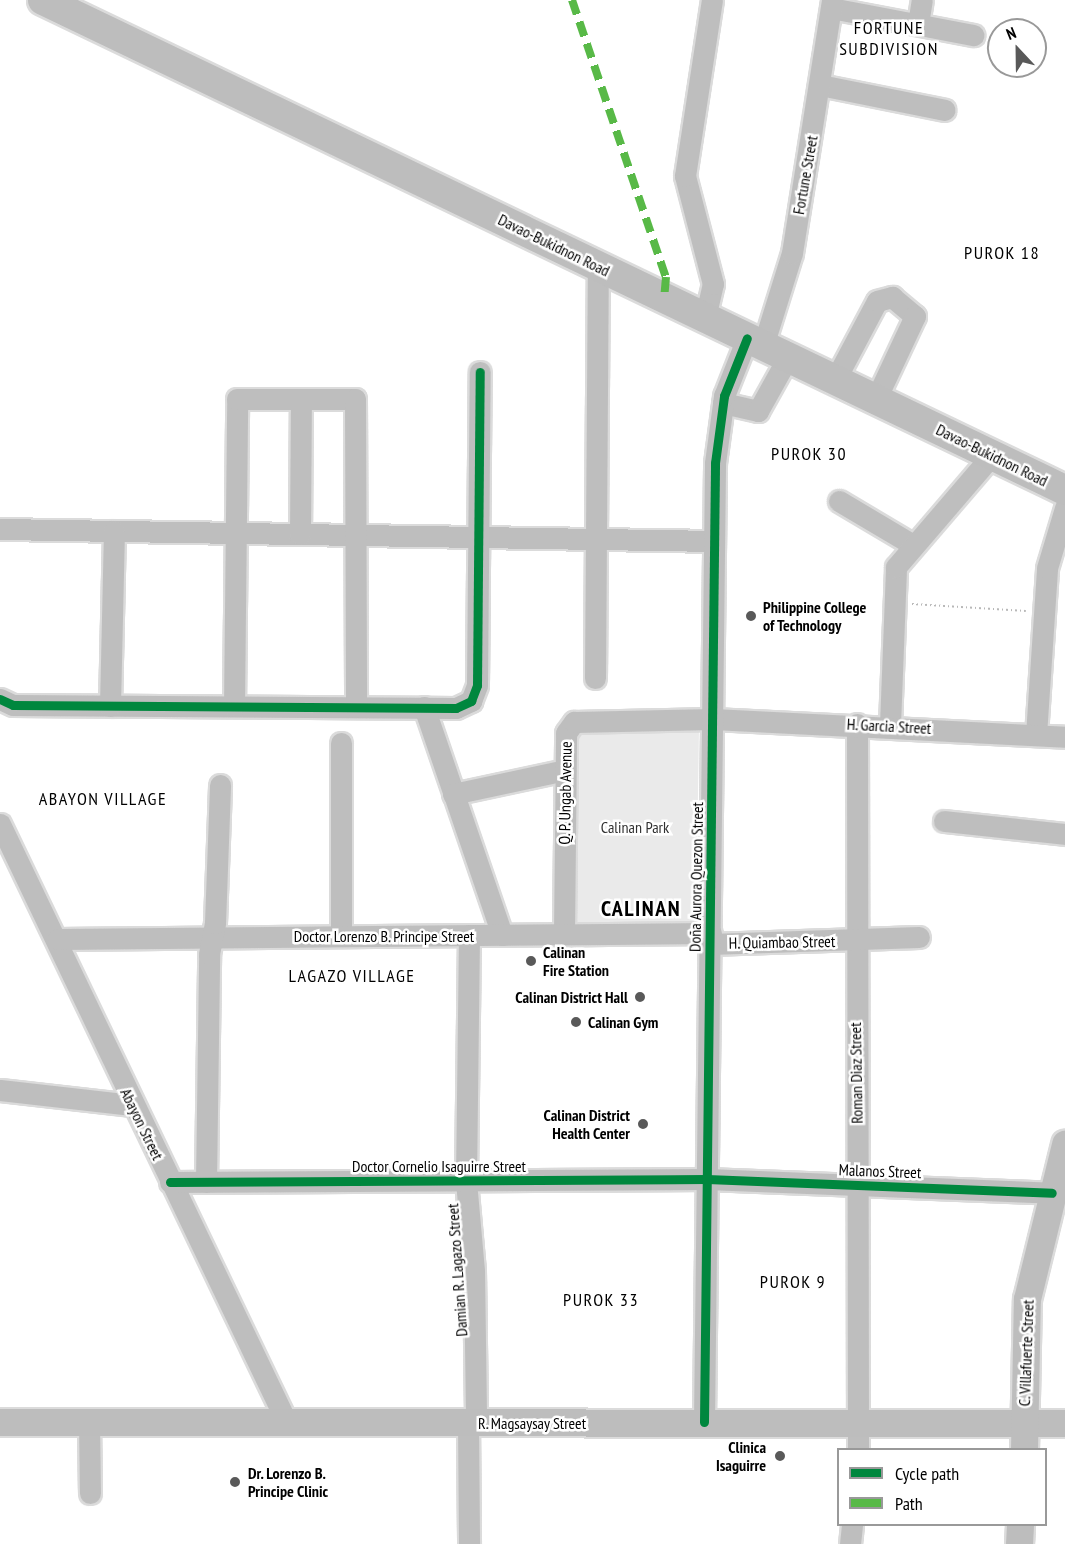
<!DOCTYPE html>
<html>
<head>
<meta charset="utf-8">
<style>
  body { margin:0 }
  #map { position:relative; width:1065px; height:1544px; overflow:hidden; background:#fff; font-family:"PT Sans Narrow",sans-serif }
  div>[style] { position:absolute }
  .green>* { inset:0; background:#eaeaea }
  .path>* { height:2px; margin-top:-1px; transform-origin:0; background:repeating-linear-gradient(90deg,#b8b8b8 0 1.5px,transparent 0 4.5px) }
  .roads { filter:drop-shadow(2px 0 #dbdbdb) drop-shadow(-2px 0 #dbdbdb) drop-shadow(0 2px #dbdbdb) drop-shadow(0 -2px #dbdbdb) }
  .minor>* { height:21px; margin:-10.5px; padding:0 10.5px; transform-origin:10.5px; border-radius:10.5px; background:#bebebe }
  .major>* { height:27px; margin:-13.5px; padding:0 13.5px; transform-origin:13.5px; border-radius:13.5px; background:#bdbdbd }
  .highway>* { height:30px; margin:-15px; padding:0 15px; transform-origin:15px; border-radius:15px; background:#bdbdbd }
  .quiet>* { height:8px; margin-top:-4px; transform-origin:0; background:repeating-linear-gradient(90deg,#58b947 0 15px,transparent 0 23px) }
  .cycleway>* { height:9px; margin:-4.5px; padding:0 4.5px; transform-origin:4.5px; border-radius:4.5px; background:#00873e }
  .dots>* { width:16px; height:16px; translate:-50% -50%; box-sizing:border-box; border:3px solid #fff; border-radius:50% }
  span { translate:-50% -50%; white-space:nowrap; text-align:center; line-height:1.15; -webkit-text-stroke:5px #fff; paint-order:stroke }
  .street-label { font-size:16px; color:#000 }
  .poi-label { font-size:16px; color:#000; font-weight:700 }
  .left { translate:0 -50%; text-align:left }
  .right { translate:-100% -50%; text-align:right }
  .park-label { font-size:16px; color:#303030 }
  .neighbourhood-label { font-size:18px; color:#000; letter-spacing:1.5px }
  .district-label { font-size:22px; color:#000; font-weight:700; letter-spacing:1.5px }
  .legend { position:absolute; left:837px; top:1448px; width:210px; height:78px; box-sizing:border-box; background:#fff; border:2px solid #999; margin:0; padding:8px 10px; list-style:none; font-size:18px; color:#000 }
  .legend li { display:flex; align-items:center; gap:12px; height:30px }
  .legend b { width:30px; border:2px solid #999 }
  .north { position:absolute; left:987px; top:18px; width:60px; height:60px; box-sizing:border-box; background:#fff; border:2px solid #999; border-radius:50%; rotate:338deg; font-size:16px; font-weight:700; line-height:24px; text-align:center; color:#000 }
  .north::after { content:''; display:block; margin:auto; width:21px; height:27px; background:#595959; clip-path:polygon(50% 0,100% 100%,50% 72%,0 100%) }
</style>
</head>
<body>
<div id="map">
  <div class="green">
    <i style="clip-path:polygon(573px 729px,699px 729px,696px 924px,574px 926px)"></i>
  </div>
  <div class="path">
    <i style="left:912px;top:604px;width:114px;rotate:3.5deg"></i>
  </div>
  <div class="roads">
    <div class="minor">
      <i style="left:831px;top:8px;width:145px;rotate:10.8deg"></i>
      <i style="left:918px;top:24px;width:24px;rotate:-81deg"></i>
      <i style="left:820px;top:85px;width:127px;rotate:11.3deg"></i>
      <i style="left:705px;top:318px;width:35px;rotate:-77deg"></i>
      <i style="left:713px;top:284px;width:112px;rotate:-104.5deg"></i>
      <i style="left:685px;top:176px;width:178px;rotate:-81.3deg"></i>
      <i style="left:763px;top:346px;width:97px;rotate:-72.7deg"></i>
      <i style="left:792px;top:253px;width:256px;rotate:-81deg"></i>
      <i style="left:835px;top:380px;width:89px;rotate:-62deg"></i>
      <i style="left:877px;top:301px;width:16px;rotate:-15deg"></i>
      <i style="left:892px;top:297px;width:30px;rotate:40deg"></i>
      <i style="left:915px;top:316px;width:92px;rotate:115.2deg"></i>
      <i style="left:723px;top:403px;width:36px;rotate:13deg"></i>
      <i style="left:758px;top:411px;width:62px;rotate:-60.9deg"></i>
      <i style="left:839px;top:501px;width:86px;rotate:30.7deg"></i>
      <i style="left:0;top:529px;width:714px;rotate:0.96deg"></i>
      <i style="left:300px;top:534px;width:135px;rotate:-89.6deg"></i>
      <i style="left:595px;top:678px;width:412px;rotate:-89.6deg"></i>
      <i style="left:0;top:699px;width:14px;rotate:25deg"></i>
      <i style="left:13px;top:705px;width:443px;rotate:0.4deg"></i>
      <i style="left:456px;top:708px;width:17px;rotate:-25deg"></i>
      <i style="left:471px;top:701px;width:17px;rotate:-69deg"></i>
      <i style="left:477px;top:685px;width:313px;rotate:-89.5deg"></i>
      <i style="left:110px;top:706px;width:175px;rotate:-88.7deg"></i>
      <i style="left:234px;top:706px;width:307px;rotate:-89.4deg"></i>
      <i style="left:237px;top:399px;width:118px"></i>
      <i style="left:355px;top:399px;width:308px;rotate:89.8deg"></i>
      <i style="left:424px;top:707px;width:241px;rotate:71.1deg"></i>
      <i style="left:857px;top:724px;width:726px;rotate:89.92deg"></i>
      <i style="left:890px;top:725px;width:158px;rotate:-87.8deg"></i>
      <i style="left:896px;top:567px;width:148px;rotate:-49.4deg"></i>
      <i style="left:1036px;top:735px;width:167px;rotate:-86.2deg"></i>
      <i style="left:1047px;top:568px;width:63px;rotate:-73.3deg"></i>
      <i style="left:453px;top:794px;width:115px;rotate:-12.1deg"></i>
      <i style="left:944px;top:821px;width:122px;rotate:6.1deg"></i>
      <i style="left:0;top:824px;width:664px;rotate:64.4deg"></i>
      <i style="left:564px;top:934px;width:201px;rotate:-89.4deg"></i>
      <i style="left:566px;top:733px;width:14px;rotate:-54deg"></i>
      <i style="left:574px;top:722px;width:139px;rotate:-1.2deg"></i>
      <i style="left:713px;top:719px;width:352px;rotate:2.9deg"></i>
      <i style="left:469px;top:935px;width:246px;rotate:90.7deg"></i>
      <i style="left:466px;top:1181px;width:90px;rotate:84.9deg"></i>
      <i style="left:474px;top:1271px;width:152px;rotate:89.2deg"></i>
      <i style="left:341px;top:936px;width:193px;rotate:-90deg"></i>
      <i style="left:58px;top:939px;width:653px;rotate:-0.53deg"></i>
      <i style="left:710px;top:944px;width:209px;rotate:-1.9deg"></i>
      <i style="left:0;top:1090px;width:133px;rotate:6.5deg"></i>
      <i style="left:170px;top:1182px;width:537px;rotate:-0.32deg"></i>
      <i style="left:707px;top:1179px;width:345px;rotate:2.3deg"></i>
      <i style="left:206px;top:1182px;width:228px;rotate:-89.2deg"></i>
      <i style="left:209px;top:954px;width:32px;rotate:-79deg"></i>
      <i style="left:215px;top:923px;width:138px;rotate:-87.9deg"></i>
      <i style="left:89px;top:1422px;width:71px;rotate:89.2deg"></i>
      <i style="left:704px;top:1422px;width:959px;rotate:-89.34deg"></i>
      <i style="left:715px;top:463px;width:68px;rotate:-82.3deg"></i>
      <i style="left:724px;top:396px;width:62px;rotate:-68.4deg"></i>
      <i style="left:468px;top:1423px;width:121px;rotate:89.5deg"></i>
      <i style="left:850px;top:1544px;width:20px;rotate:-84deg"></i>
    </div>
    <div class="major">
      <i style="left:0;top:1422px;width:1065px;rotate:0.05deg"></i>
      <i style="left:1024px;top:1450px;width:151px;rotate:-88.9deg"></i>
      <i style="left:1027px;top:1299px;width:160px;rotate:-76.2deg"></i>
      <i style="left:1019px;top:1544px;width:20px;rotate:-87deg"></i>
    </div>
    <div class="highway">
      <i style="left:43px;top:0;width:1133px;rotate:25.62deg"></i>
    </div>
  </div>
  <div class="quiet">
    <i style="left:572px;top:0;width:293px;rotate:71.3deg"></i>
    <i style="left:666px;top:277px;width:21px;rotate:95deg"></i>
  </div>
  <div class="cycleway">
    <i style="left:0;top:699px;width:14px;rotate:25deg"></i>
    <i style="left:13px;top:705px;width:443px;rotate:0.4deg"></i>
    <i style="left:456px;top:708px;width:17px;rotate:-25deg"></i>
    <i style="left:471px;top:701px;width:17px;rotate:-69deg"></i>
    <i style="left:477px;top:685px;width:313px;rotate:-89.5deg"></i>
    <i style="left:170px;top:1182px;width:537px;rotate:-0.32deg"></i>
    <i style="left:707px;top:1179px;width:345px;rotate:2.3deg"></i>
    <i style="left:704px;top:1422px;width:959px;rotate:-89.34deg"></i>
    <i style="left:715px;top:463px;width:68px;rotate:-82.3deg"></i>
    <i style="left:724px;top:396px;width:62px;rotate:-68.4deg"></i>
  </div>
  <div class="dots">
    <i style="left:751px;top:616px;background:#595959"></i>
    <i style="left:531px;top:961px;background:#595959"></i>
    <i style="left:640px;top:997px;background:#595959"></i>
    <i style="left:576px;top:1022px;background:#595959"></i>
    <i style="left:643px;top:1124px;background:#595959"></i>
    <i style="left:780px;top:1456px;background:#595959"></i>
    <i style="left:235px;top:1482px;background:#595959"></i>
  </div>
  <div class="street-label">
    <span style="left:805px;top:175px;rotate:-80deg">Fortune Street</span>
    <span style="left:554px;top:245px;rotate:26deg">Davao-Bukidnon Road</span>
    <span style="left:992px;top:455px;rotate:26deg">Davao-Bukidnon Road</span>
    <span style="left:889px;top:726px;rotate:3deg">H. Garcia Street</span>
    <span style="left:565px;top:793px;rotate:-89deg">Q. P. Ungab Avenue</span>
    <span style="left:696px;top:877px;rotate:-89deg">Doña Aurora Quezon Street</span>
    <span style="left:384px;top:936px">Doctor Lorenzo B. Principe Street</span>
    <span style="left:782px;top:942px;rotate:-1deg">H. Quiambao Street</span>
    <span style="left:856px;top:1073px;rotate:-91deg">Roman Diaz Street</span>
    <span style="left:142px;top:1124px;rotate:64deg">Abayon Street</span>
    <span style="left:439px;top:1166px">Doctor Cornelio Isaguirre Street</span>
    <span style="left:880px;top:1171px;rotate:2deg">Malanos Street</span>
    <span style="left:457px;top:1270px;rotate:-94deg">Damian R. Lagazo Street</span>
    <span style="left:1026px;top:1353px;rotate:-88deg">C. Villafuerte Street</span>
    <span style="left:532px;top:1423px">R. Magsaysay Street</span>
  </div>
  <div class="poi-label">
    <span class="left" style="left:763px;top:616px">Philippine College<br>of Technology</span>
    <span class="left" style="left:543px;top:961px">Calinan<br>Fire Station</span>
    <span class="right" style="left:628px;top:997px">Calinan District Hall</span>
    <span class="left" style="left:588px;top:1022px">Calinan Gym</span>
    <span class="right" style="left:630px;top:1124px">Calinan District<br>Health Center</span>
    <span class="right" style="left:766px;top:1456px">Clinica<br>Isaguirre</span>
    <span class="left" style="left:248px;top:1482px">Dr. Lorenzo B.<br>Principe Clinic</span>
  </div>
  <div class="park-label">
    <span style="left:635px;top:827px">Calinan Park</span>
  </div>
  <div class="neighbourhood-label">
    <span style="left:889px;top:39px">FORTUNE<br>SUBDIVISION</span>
    <span style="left:1002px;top:253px">PUROK 18</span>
    <span style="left:809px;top:454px">PUROK 30</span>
    <span style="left:103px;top:799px">ABAYON VILLAGE</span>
    <span style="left:352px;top:976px">LAGAZO VILLAGE</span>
    <span style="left:793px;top:1282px">PUROK 9</span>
    <span style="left:601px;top:1300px">PUROK 33</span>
  </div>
  <div class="district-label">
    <span style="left:641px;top:909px">CALINAN</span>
  </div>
  <ul class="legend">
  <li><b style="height:8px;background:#00873e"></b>Cycle path</li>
  <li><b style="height:8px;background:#58b947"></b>Path</li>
  </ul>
  <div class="north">N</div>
</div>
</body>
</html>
